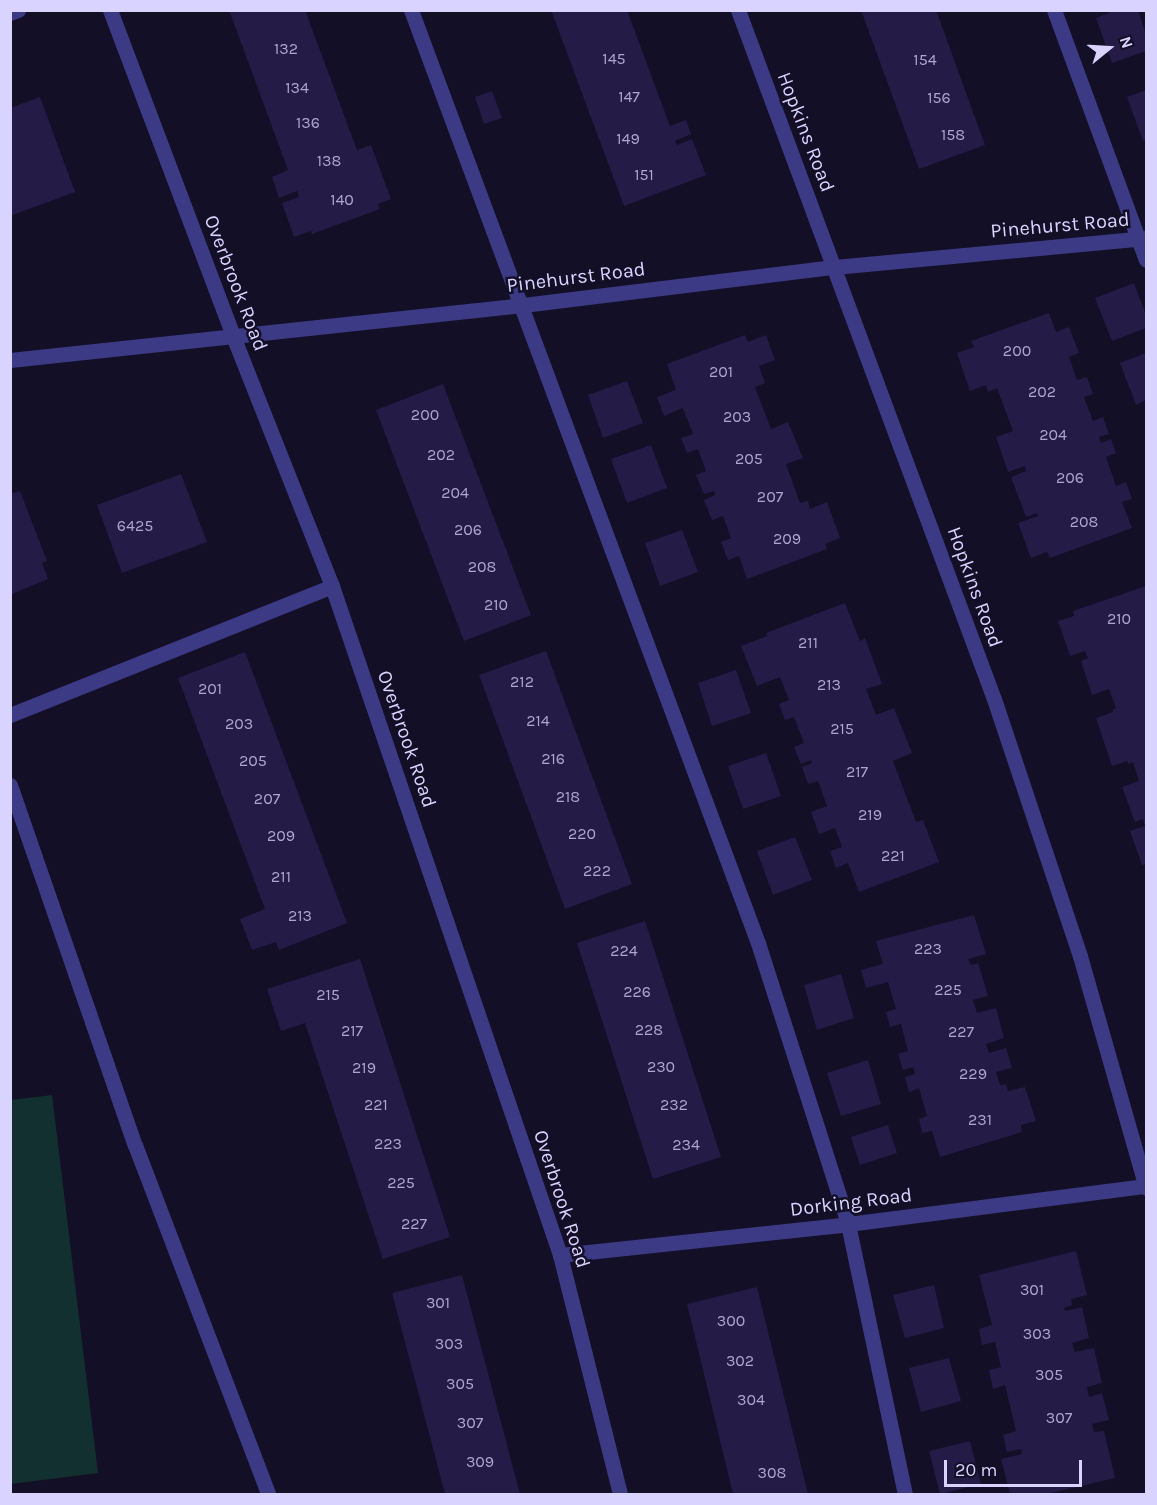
<!DOCTYPE html>
<html>
<head>
<meta charset="utf-8">
<style>
  body { margin:0 }
  #map { position:relative; width:1157px; height:1505px; overflow:hidden; background:#130f26; font-family:Karla,sans-serif }
  div>[style] { position:absolute }
  .green>* { inset:0; background:#12302f }
  .building>* { inset:0; background:#241b47 }
  .service>* { height:15px; margin:-7.5px; padding:0 7.5px; transform-origin:7.5px; border-radius:7.5px; background:#3d3a85 }
  .minor>* { height:15px; margin:-7.5px; padding:0 7.5px; transform-origin:7.5px; border-radius:7.5px; background:#3d3a85 }
  span { translate:-50% -50%; white-space:nowrap; text-align:center; line-height:1.15; -webkit-text-stroke:5px #130f26; paint-order:stroke }
  .number-label { font-size:16px; color:#aca6d1 }
  .number-label span { -webkit-text-stroke-width:0 }
  .street-label { font-size:20px; color:#d9d4ff }
  .frame { position:absolute; inset:0; border:12px solid #d9d4ff; pointer-events:none }
  .north { position:absolute; left:1079px; top:18px; width:60px; height:60px; -webkit-text-stroke:4px #130f26; paint-order:stroke; rotate:72deg; font-size:16px; font-weight:700; line-height:24px; text-align:center; color:#d9d4ff }
  .north::after { content:''; display:block; margin:auto; width:21px; height:27px; background:#d9d4ff; clip-path:polygon(50% 0,100% 100%,50% 72%,0 100%) }
  .scale { position:absolute; left:944px; top:1460px; width:138px; height:27px; box-sizing:border-box; border:3px solid #d9d4ff; border-top:0; padding-left:8px; font-size:18px; line-height:21px; white-space:nowrap; color:#d9d4ff; -webkit-text-stroke:4px #130f26; paint-order:stroke }
</style>
</head>
<body>
<div id="map">
  <div class="green">
    <i style="clip-path:polygon(52px 1095px,98px 1473px,11px 1484px,11px 1100px)"></i>
  </div>
  <div class="building">
    <i style="clip-path:polygon(229px 10px,305px 10px,357px 150px,371px 145px,391px 199px,378px 204px,380px 209px,312px 234px,311px 231px,294px 237px,282px 203px,299px 197px,297px 191px,279px 198px,272px 177px,288px 170px)"></i>
    <i style="clip-path:polygon(551px 10px,627px 10px,670px 126px,686px 120px,691px 134px,675px 141px,677px 145px,692px 139px,706px 175px,624px 206px)"></i>
    <i style="clip-path:polygon(861px 10px,936px 10px,985px 145px,919px 169px)"></i>
    <i style="clip-path:polygon(1116px 10px,1138px 10px,1146px 35px,1146px 51px,1112px 63px,1096px 18px)"></i>
    <i style="clip-path:polygon(1146px 90px,1146px 140px,1143px 141px,1127px 97px)"></i>
    <i style="clip-path:polygon(492px 91px,502px 118px,484px 124px,475px 97px)"></i>
    <i style="clip-path:polygon(40px 97px,75px 192px,10px 216px,10px 108px)"></i>
    <i style="clip-path:polygon(1134px 283px,1146px 315px,1146px 328px,1112px 341px,1095px 298px)"></i>
    <i style="clip-path:polygon(1049px 313px,1056px 332px,1069px 327px,1079px 353px,1069px 357px,1077px 380px,1087px 377px,1093px 394px,1084px 397px,1093px 421px,1103px 417px,1109px 434px,1099px 437px,1101px 443px,1111px 439px,1116px 453px,1106px 457px,1116px 486px,1126px 482px,1132px 499px,1122px 502px,1132px 528px,1050px 558px,1047px 552px,1031px 558px,1018px 523px,1038px 516px,1037px 513px,1026px 517px,1011px 477px,1026px 471px,1025px 466px,1008px 472px,996px 437px,1013px 431px,997px 388px,988px 392px,986px 385px,970px 391px,957px 353px,974px 347px,971px 341px)"></i>
    <i style="clip-path:polygon(745px 335px,748px 342px,766px 335px,775px 360px,759px 366px,765px 383px,755px 387px,771px 429px,788px 422px,803px 458px,786px 464px,800px 503px,808px 501px,810px 509px,827px 502px,840px 538px,825px 544px,827px 549px,747px 579px,739px 556px,728px 560px,721px 542px,731px 538px,723px 516px,712px 520px,704px 500px,715px 495px,714px 491px,704px 494px,696px 475px,706px 471px,698px 449px,687px 453px,681px 438px,693px 434px,683px 408px,664px 416px,657px 397px,676px 390px,667px 364px)"></i>
    <i style="clip-path:polygon(1146px 353px,1146px 400px,1136px 405px,1120px 363px)"></i>
    <i style="clip-path:polygon(627px 381px,643px 423px,603px 438px,588px 395px)"></i>
    <i style="clip-path:polygon(443px 384px,531px 615px,464px 641px,376px 410px)"></i>
    <i style="clip-path:polygon(651px 445px,667px 488px,627px 503px,611px 459px)"></i>
    <i style="clip-path:polygon(181px 474px,207px 542px,122px 573px,97px 505px)"></i>
    <i style="clip-path:polygon(20px 491px,47px 561px,42px 563px,48px 579px,12px 594px,10px 494px)"></i>
    <i style="clip-path:polygon(682px 530px,698px 572px,660px 586px,645px 543px)"></i>
    <i style="clip-path:polygon(1146px 586px,1146px 864px,1142px 865px,1130px 831px,1145px 826px,1143px 819px,1135px 822px,1122px 787px,1139px 781px,1133px 762px,1128px 764px,1127px 761px,1112px 766px,1096px 718px,1113px 712px,1112px 710px,1116px 708px,1109px 689px,1092px 695px,1081px 661px,1088px 658px,1085px 651px,1070px 656px,1058px 621px,1074px 616px,1073px 611px)"></i>
    <i style="clip-path:polygon(845px 603px,860px 641px,865px 638px,882px 684px,866px 689px,876px 715px,894px 708px,912px 753px,893px 761px,916px 822px,923px 820px,939px 862px,859px 892px,848px 863px,836px 868px,830px 851px,842px 847px,835px 828px,819px 834px,811px 812px,827px 806px,818px 781px,808px 784px,802px 767px,812px 763px,811px 760px,801px 764px,794px 747px,804px 743px,794px 717px,785px 720px,779px 704px,789px 700px,780px 677px,757px 686px,741px 646px,767px 636px,766px 633px)"></i>
    <i style="clip-path:polygon(546px 651px,632px 884px,565px 909px,479px 675px)"></i>
    <i style="clip-path:polygon(245px 652px,347px 923px,279px 950px,276px 942px,252px 950px,240px 919px,265px 909px,178px 678px)"></i>
    <i style="clip-path:polygon(736px 670px,751px 713px,712px 726px,698px 683px)"></i>
    <i style="clip-path:polygon(766px 753px,781px 796px,743px 809px,728px 766px)"></i>
    <i style="clip-path:polygon(795px 837px,812px 880px,773px 895px,757px 851px)"></i>
    <i style="clip-path:polygon(974px 915px,986px 954px,968px 959px,971px 965px,978px 963px,988px 996px,973px 1000px,977px 1013px,996px 1008px,1004px 1038px,986px 1044px,989px 1053px,1006px 1048px,1012px 1068px,996px 1072px,1000px 1085px,1006px 1084px,1008px 1091px,1025px 1087px,1036px 1121px,1021px 1125px,1022px 1132px,940px 1157px,932px 1131px,922px 1133px,919px 1119px,927px 1116px,919px 1088px,909px 1092px,905px 1077px,915px 1074px,913px 1067px,903px 1070px,898px 1054px,908px 1051px,901px 1024px,890px 1027px,886px 1012px,896px 1009px,888px 982px,866px 988px,861px 970px,883px 964px,876px 941px)"></i>
    <i style="clip-path:polygon(645px 921px,721px 1157px,653px 1179px,577px 943px)"></i>
    <i style="clip-path:polygon(360px 959px,450px 1237px,383px 1259px,305px 1023px,281px 1031px,267px 989px)"></i>
    <i style="clip-path:polygon(841px 974px,854px 1018px,817px 1030px,804px 985px)"></i>
    <i style="clip-path:polygon(868px 1060px,881px 1104px,841px 1116px,827px 1073px)"></i>
    <i style="clip-path:polygon(888px 1125px,897px 1153px,860px 1165px,851px 1137px)"></i>
    <i style="clip-path:polygon(1076px 1251px,1087px 1295px,1071px 1299px,1072px 1305px,1064px 1308px,1065px 1311px,1082px 1307px,1089px 1338px,1072px 1343px,1075px 1352px,1094px 1348px,1102px 1383px,1087px 1387px,1089px 1397px,1102px 1393px,1109px 1420px,1092px 1424px,1094px 1432px,1104px 1431px,1115px 1478px,1047px 1494px,1010px 1494px,1001px 1459px,1022px 1454px,1021px 1449px,1007px 1452px,1003px 1435px,1016px 1431px,1005px 1385px,993px 1389px,989px 1370px,1001px 1367px,995px 1342px,982px 1345px,979px 1329px,992px 1325px,979px 1275px)"></i>
    <i style="clip-path:polygon(462px 1275px,520px 1494px,445px 1494px,392px 1293px)"></i>
    <i style="clip-path:polygon(934px 1285px,944px 1328px,905px 1338px,893px 1295px)"></i>
    <i style="clip-path:polygon(757px 1287px,808px 1494px,733px 1494px,687px 1304px)"></i>
    <i style="clip-path:polygon(949px 1358px,961px 1401px,921px 1412px,909px 1368px)"></i>
    <i style="clip-path:polygon(970px 1441px,981px 1484px,940px 1494px,929px 1451px)"></i>
  </div>
  <div class="service">
    <i style="left:411px;top:10px;width:995px;rotate:69.6deg"></i>
    <i style="left:758px;top:943px;width:295px;rotate:72.2deg"></i>
    <i style="left:848px;top:1224px;width:276px;rotate:78.1deg"></i>
    <i style="left:1054px;top:10px;width:266px;rotate:69.8deg"></i>
    <i style="left:10px;top:13px;width:9px;rotate:-21deg"></i>
    <i style="left:10px;top:715px;width:347px;rotate:-21.8deg"></i>
    <i style="left:10px;top:785px;width:381px;rotate:70.9deg"></i>
    <i style="left:135px;top:1145px;width:373px;rotate:69.1deg"></i>
  </div>
  <div class="minor">
    <i style="left:110px;top:10px;width:348px;rotate:69.3deg"></i>
    <i style="left:233px;top:336px;width:269px;rotate:68.4deg"></i>
    <i style="left:332px;top:586px;width:707px;rotate:71.18deg"></i>
    <i style="left:560px;top:1255px;width:246px;rotate:75.9deg"></i>
    <i style="left:738px;top:10px;width:735px;rotate:69.62deg"></i>
    <i style="left:994px;top:699px;width:271px;rotate:71.5deg"></i>
    <i style="left:1080px;top:956px;width:241px;rotate:74.1deg"></i>
    <i style="left:10px;top:360px;width:516px;rotate:-6.12deg"></i>
    <i style="left:523px;top:305px;width:313px;rotate:-7deg"></i>
    <i style="left:834px;top:267px;width:313px;rotate:-5.3deg"></i>
    <i style="left:560px;top:1255px;width:290px;rotate:-6.1deg"></i>
    <i style="left:848px;top:1224px;width:300px;rotate:-7.3deg"></i>
  </div>
  <div class="number-label">
    <span style="left:286px;top:49px">132</span>
    <span style="left:614px;top:59px">145</span>
    <span style="left:925px;top:60px">154</span>
    <span style="left:297px;top:88px">134</span>
    <span style="left:629px;top:97px">147</span>
    <span style="left:939px;top:98px">156</span>
    <span style="left:308px;top:123px">136</span>
    <span style="left:953px;top:135px">158</span>
    <span style="left:628px;top:139px">149</span>
    <span style="left:329px;top:161px">138</span>
    <span style="left:644px;top:175px">151</span>
    <span style="left:342px;top:200px">140</span>
    <span style="left:1017px;top:351px">200</span>
    <span style="left:721px;top:372px">201</span>
    <span style="left:1042px;top:392px">202</span>
    <span style="left:425px;top:415px">200</span>
    <span style="left:737px;top:417px">203</span>
    <span style="left:1053px;top:435px">204</span>
    <span style="left:441px;top:455px">202</span>
    <span style="left:749px;top:459px">205</span>
    <span style="left:1070px;top:478px">206</span>
    <span style="left:455px;top:493px">204</span>
    <span style="left:770px;top:497px">207</span>
    <span style="left:1084px;top:522px">208</span>
    <span style="left:135px;top:526px">6425</span>
    <span style="left:468px;top:530px">206</span>
    <span style="left:787px;top:539px">209</span>
    <span style="left:482px;top:567px">208</span>
    <span style="left:496px;top:605px">210</span>
    <span style="left:1119px;top:619px">210</span>
    <span style="left:808px;top:643px">211</span>
    <span style="left:522px;top:682px">212</span>
    <span style="left:829px;top:685px">213</span>
    <span style="left:210px;top:689px">201</span>
    <span style="left:538px;top:721px">214</span>
    <span style="left:239px;top:724px">203</span>
    <span style="left:842px;top:729px">215</span>
    <span style="left:553px;top:759px">216</span>
    <span style="left:253px;top:761px">205</span>
    <span style="left:857px;top:772px">217</span>
    <span style="left:568px;top:797px">218</span>
    <span style="left:267px;top:799px">207</span>
    <span style="left:870px;top:815px">219</span>
    <span style="left:582px;top:834px">220</span>
    <span style="left:281px;top:836px">209</span>
    <span style="left:893px;top:856px">221</span>
    <span style="left:597px;top:871px">222</span>
    <span style="left:281px;top:877px">211</span>
    <span style="left:300px;top:916px">213</span>
    <span style="left:928px;top:949px">223</span>
    <span style="left:624px;top:951px">224</span>
    <span style="left:948px;top:990px">225</span>
    <span style="left:637px;top:992px">226</span>
    <span style="left:328px;top:995px">215</span>
    <span style="left:649px;top:1030px">228</span>
    <span style="left:352px;top:1031px">217</span>
    <span style="left:961px;top:1032px">227</span>
    <span style="left:661px;top:1067px">230</span>
    <span style="left:364px;top:1068px">219</span>
    <span style="left:973px;top:1074px">229</span>
    <span style="left:376px;top:1105px">221</span>
    <span style="left:674px;top:1105px">232</span>
    <span style="left:980px;top:1120px">231</span>
    <span style="left:388px;top:1144px">223</span>
    <span style="left:686px;top:1145px">234</span>
    <span style="left:401px;top:1183px">225</span>
    <span style="left:414px;top:1224px">227</span>
    <span style="left:1032px;top:1290px">301</span>
    <span style="left:438px;top:1303px">301</span>
    <span style="left:731px;top:1321px">300</span>
    <span style="left:1037px;top:1334px">303</span>
    <span style="left:449px;top:1344px">303</span>
    <span style="left:740px;top:1361px">302</span>
    <span style="left:1049px;top:1375px">305</span>
    <span style="left:460px;top:1384px">305</span>
    <span style="left:751px;top:1400px">304</span>
    <span style="left:1059px;top:1418px">307</span>
    <span style="left:470px;top:1423px">307</span>
    <span style="left:480px;top:1462px">309</span>
    <span style="left:772px;top:1473px">308</span>
  </div>
  <div class="street-label">
    <span style="left:806px;top:132px;rotate:69deg">Hopkins Road</span>
    <span style="left:1060px;top:225px;rotate:-5deg">Pinehurst Road</span>
    <span style="left:576px;top:277px;rotate:-7deg">Pinehurst Road</span>
    <span style="left:236px;top:283px;rotate:69deg">Overbrook Road</span>
    <span style="left:975px;top:587px;rotate:70deg">Hopkins Road</span>
    <span style="left:407px;top:739px;rotate:71deg">Overbrook Road</span>
    <span style="left:562px;top:1199px;rotate:72deg">Overbrook Road</span>
    <span style="left:851px;top:1202px;rotate:-7deg">Dorking Road</span>
  </div>
  <div class="frame"></div>
  <div class="north">N</div>
  <div class="scale">20 m</div>
</div>
</body>
</html>
